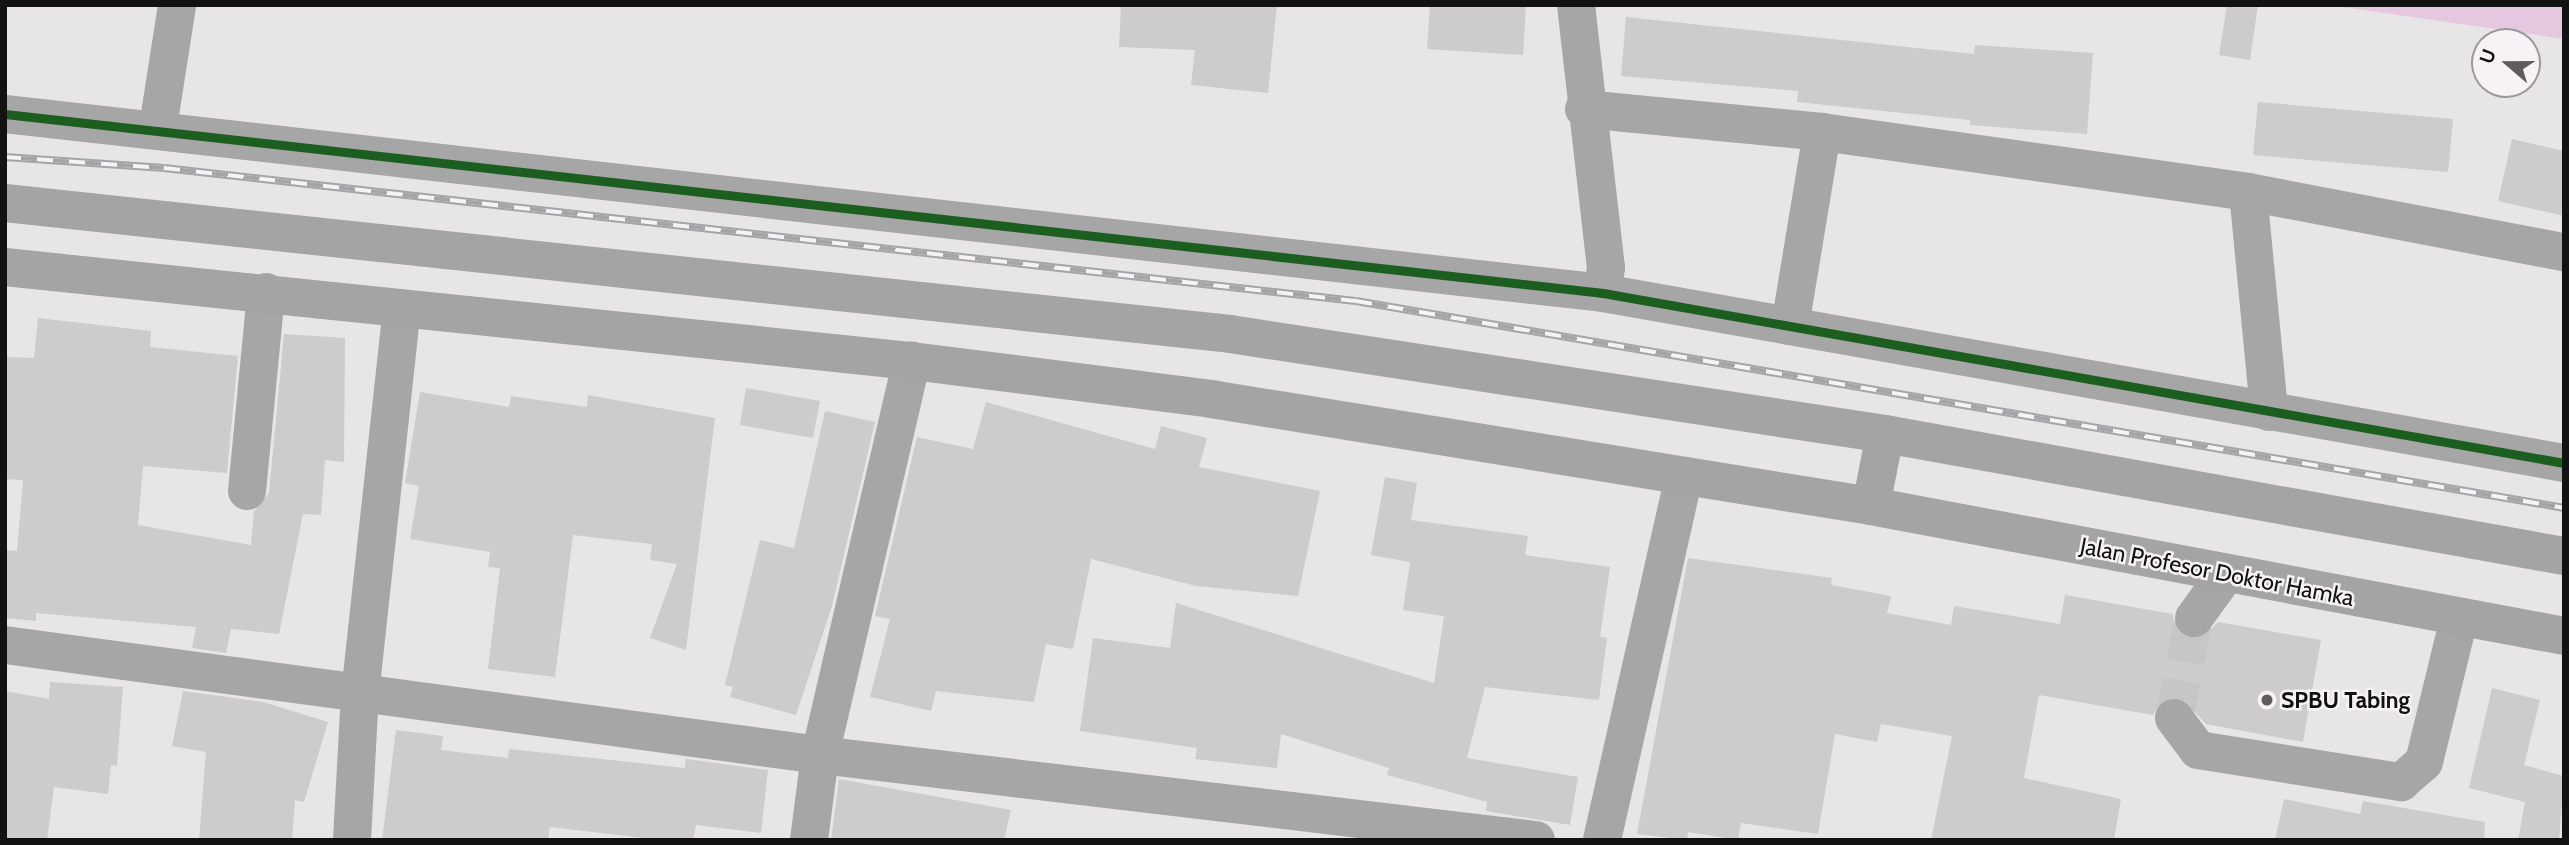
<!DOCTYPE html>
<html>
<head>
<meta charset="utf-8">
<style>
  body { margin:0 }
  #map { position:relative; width:2569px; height:845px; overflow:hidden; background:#e8e5e7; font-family:Cabin,sans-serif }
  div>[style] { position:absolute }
  .green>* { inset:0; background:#e5c8e0 }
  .building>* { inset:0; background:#cdcbcc }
  .minor-tunnel>* { height:38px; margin-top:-19px; transform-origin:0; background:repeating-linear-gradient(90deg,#c8c5c7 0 38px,transparent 0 57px) }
  .minor>* { height:38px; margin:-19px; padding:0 19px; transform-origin:19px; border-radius:19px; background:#a7a6a6 }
  .highway>* { height:38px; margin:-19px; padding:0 19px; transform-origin:19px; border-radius:19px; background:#a5a4a5 }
  .rail>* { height:8px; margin-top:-4px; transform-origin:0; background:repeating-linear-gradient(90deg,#f6f2f5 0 16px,#a5a4a6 0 32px); box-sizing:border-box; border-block:2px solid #a5a4a6 }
  .cycleway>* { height:9px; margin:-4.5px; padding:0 4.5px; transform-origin:4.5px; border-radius:4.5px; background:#1b5e20 }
  .dots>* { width:19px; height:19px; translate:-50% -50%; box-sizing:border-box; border:4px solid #f6f2f5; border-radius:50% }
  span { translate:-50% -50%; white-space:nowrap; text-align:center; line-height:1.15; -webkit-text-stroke:5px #f6f2f5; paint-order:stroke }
  .street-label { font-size:23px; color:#131213 }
  .poi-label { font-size:23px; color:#131213; font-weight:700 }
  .left { translate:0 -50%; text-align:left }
  .frame { position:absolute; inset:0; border:7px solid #131213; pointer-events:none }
  .north { position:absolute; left:2471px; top:28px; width:70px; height:70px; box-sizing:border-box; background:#f6f2f5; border:2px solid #9b989b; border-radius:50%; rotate:290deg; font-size:19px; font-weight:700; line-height:28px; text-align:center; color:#131213 }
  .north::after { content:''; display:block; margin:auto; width:24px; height:32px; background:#5e5c5d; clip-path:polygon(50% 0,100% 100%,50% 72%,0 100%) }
</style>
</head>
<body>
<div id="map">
  <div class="green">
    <i style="clip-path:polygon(2329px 5px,2564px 5px,2564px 39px)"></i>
  </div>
  <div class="building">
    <i style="clip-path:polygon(1121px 5px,1277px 5px,1268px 93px,1191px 85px,1195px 50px,1119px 47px)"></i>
    <i style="clip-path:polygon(1430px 5px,1526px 5px,1523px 55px,1427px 49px)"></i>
    <i style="clip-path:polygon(2227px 5px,2258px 5px,2250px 60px,2219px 55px)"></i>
    <i style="clip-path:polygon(1626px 17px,1974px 54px,1975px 45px,2093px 53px,2087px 134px,1970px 125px,1970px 120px,1797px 102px,1798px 91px,1621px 76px)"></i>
    <i style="clip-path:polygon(2258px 102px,2453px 119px,2448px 172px,2253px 155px)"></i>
    <i style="clip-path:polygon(2512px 139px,2564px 151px,2564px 216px,2498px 201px)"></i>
    <i style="clip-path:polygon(38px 318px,151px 331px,150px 347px,238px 356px,227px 473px,143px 466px,138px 525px,251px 545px,254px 511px,269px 493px,284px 334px,345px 338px,344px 462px,325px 460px,321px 515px,303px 514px,279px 634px,231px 629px,226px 653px,192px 648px,196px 627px,36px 613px,36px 621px,5px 618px,5px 550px,17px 551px,23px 480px,5px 479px,5px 357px,34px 358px)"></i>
    <i style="clip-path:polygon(746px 388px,820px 401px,813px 438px,740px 425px)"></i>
    <i style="clip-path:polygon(420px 392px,509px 407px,511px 396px,587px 407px,588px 395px,715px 418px,686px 650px,650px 638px,677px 564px,650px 560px,652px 544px,573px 535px,555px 677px,488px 669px,500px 568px,488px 567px,490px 552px,410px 539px,419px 486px,405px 483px)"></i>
    <i style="clip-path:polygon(986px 402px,1155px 449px,1161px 426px,1207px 438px,1199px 467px,1320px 491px,1298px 596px,1196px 586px,1091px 559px,1073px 649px,1046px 644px,1034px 702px,936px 691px,931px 711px,870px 697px,890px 619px,875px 616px,917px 437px,973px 449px)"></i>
    <i style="clip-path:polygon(825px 411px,875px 422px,832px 606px,796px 715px,730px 697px,733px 687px,725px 685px,760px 540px,794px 548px)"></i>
    <i style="clip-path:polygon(1385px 477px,1417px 483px,1411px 520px,1528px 536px,1525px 555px,1610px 567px,1600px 637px,1607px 638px,1599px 700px,1485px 687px,1467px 758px,1578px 777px,1570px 825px,1486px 811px,1487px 802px,1387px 775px,1389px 768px,1281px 734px,1277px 768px,1195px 759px,1197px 748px,1080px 731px,1093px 638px,1170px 648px,1176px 603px,1434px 683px,1444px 616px,1403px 610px,1410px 562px,1371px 555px)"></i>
    <i style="clip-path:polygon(1688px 558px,1832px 578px,1831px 585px,1891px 596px,1887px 613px,1951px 625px,1954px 606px,2060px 624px,2065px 595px,2173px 614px,2174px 627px,2191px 640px,2203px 638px,2218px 622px,2321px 640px,2303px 742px,2206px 724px,2182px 698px,2161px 700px,2153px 715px,2039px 695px,2024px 778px,2121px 799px,2114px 840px,1931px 840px,1952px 736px,1881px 724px,1877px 742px,1835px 734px,1818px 834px,1741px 823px,1738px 840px,1688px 832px,1687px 840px,1637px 834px)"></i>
    <i style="clip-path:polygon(50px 682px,123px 687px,117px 766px,111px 765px,108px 794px,54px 787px,47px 840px,5px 840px,5px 691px,49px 699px)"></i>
    <i style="clip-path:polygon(2492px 688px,2540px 700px,2524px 765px,2564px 776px,2559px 840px,2518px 840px,2525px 802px,2469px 788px)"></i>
    <i style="clip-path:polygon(183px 691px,263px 702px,328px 722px,304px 802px,295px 800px,292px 840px,199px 840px,206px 752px,172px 746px)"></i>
    <i style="clip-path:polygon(396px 730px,443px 736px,441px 750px,508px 758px,509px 749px,685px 768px,686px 759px,768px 770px,761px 833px,696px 825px,693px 840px,660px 840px,550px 827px,548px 840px,382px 840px)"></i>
    <i style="clip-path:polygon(839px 779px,1011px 810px,1004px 840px,831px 840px)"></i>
    <i style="clip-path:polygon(2284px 799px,2360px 814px,2363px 801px,2485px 822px,2484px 840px,2275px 840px)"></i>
  </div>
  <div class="minor-tunnel">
    <i style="left:2174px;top:718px;width:102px;rotate:-78.7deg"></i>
  </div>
  <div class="minor">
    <i style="left:1576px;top:5px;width:264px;rotate:83.5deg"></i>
    <i style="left:1606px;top:267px;width:26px;rotate:97deg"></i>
    <i style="left:1584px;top:109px;width:239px;rotate:5.5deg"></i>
    <i style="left:1822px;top:132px;width:430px;rotate:8deg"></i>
    <i style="left:2248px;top:192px;width:322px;rotate:10.8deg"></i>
    <i style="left:5px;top:114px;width:1608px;rotate:6.39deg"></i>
    <i style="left:1603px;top:293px;width:976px;rotate:10.03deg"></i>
    <i style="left:158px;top:127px;width:123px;rotate:-81.1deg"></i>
    <i style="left:2248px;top:192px;width:221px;rotate:84.5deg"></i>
    <i style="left:1790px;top:326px;width:197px;rotate:-80.6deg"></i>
    <i style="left:247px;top:491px;width:200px;rotate:-84.5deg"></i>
    <i style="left:2194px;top:618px;width:54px;rotate:-54deg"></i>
    <i style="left:5px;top:645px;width:822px;rotate:7.69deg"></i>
    <i style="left:820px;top:755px;width:721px;rotate:6.77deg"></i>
    <i style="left:2174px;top:718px;width:40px;rotate:53deg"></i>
    <i style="left:2198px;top:750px;width:206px;rotate:9deg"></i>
    <i style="left:2401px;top:782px;width:30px;rotate:-41deg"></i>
    <i style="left:2424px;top:762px;width:148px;rotate:-76.3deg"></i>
    <i style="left:352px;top:840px;width:146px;rotate:-86.9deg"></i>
    <i style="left:360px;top:694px;width:388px;rotate:-83.8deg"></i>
    <i style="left:809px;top:840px;width:86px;rotate:-82.6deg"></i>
    <i style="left:820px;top:755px;width:405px;rotate:-76.9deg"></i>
    <i style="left:1602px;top:840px;width:373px;rotate:-77.3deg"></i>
  </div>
  <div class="highway">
    <i style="left:5px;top:203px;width:1232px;rotate:6.1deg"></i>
    <i style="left:1230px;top:334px;width:663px;rotate:8.68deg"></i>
    <i style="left:1885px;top:434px;width:690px;rotate:10.19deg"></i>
    <i style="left:5px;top:267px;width:912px;rotate:5.92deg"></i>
    <i style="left:912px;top:361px;width:301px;rotate:7.2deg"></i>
    <i style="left:1211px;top:399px;width:669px;rotate:9.21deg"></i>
    <i style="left:1871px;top:506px;width:705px;rotate:10.62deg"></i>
    <i style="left:1871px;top:506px;width:73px;rotate:-79deg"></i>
  </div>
  <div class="rail">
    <i style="left:5px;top:157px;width:159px;rotate:4deg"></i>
    <i style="left:164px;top:168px;width:1199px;rotate:6.37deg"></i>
    <i style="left:1356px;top:301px;width:1226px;rotate:9.72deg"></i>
  </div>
  <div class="cycleway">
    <i style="left:5px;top:114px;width:1608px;rotate:6.39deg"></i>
    <i style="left:1603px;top:293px;width:976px;rotate:10.03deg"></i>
  </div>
  <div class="dots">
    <i style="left:2267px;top:700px;background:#5e5c5d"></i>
  </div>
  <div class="street-label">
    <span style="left:2217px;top:572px;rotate:11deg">Jalan Profesor Doktor Hamka</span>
  </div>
  <div class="poi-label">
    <span class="left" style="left:2281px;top:700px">SPBU Tabing</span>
  </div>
  <div class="frame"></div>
  <div class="north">U</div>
</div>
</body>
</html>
